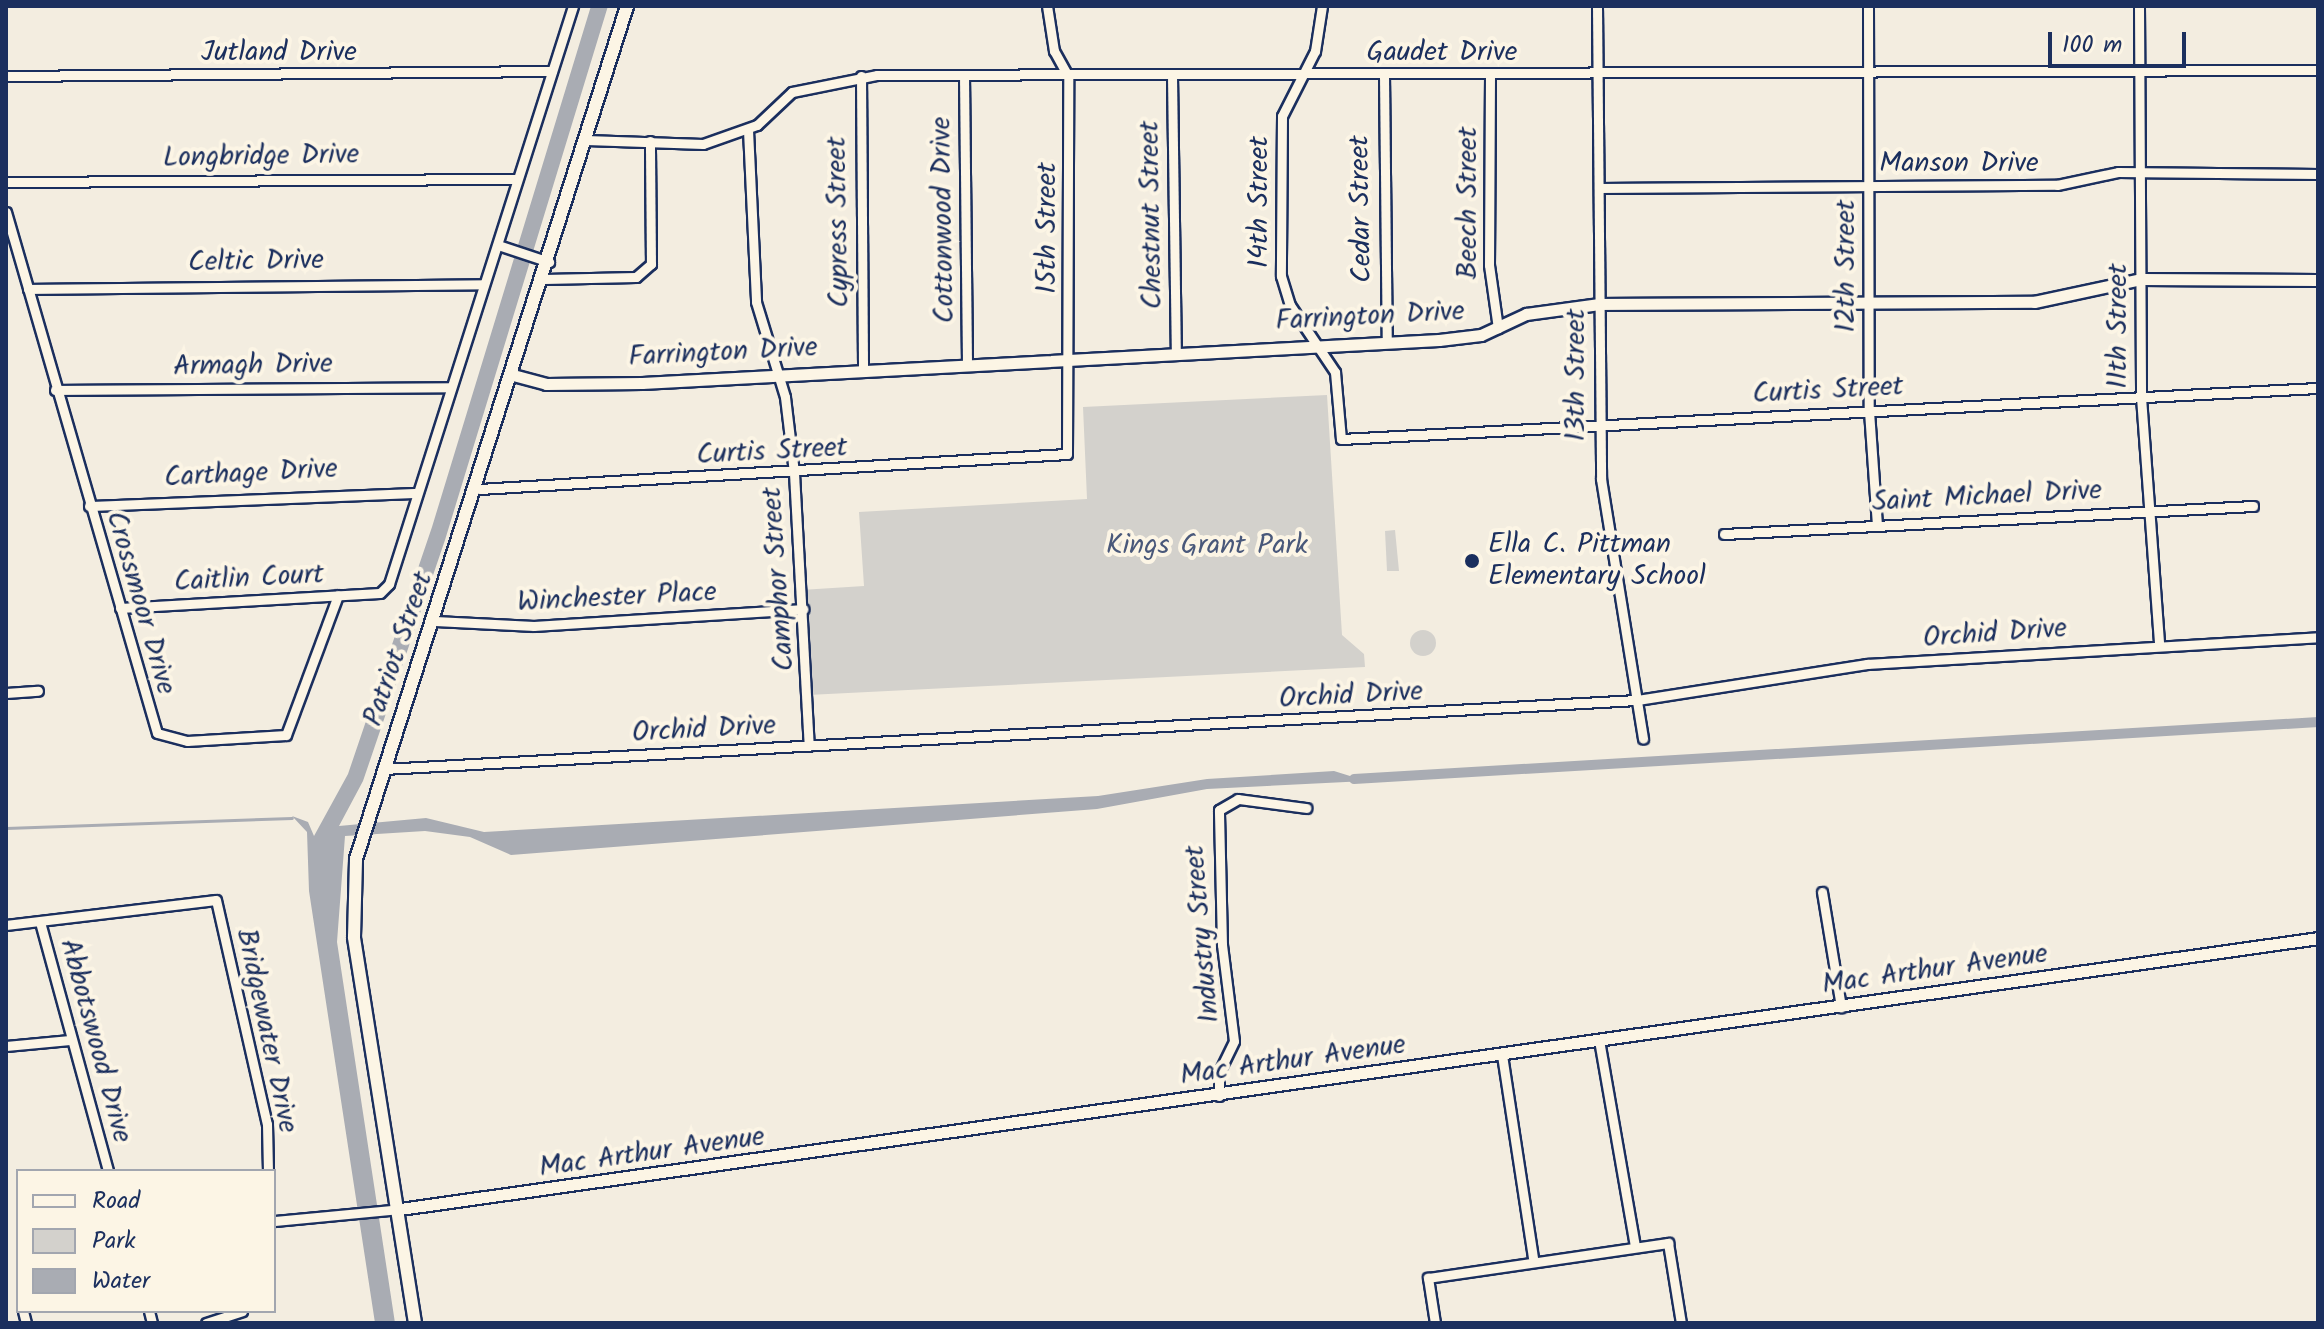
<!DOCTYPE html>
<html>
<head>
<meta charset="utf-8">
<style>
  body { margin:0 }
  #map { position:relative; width:2324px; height:1329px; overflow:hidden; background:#f3ede0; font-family:Kalam,sans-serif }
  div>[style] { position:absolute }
  .green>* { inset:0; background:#d3d1cc }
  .round { border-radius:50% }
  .water>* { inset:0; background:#a9acb3 }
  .stream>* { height:3px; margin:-1.5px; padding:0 1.5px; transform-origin:1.5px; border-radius:1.5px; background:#a9acb3 }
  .canal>* { height:10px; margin:-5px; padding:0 5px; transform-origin:5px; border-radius:5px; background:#a9acb3 }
  .roads { filter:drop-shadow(2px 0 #1b2f5e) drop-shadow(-2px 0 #1b2f5e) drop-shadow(0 2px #1b2f5e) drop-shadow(0 -2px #1b2f5e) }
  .minor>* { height:9px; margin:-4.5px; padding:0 4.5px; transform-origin:4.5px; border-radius:4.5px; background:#fcf5e5 }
  .tertiary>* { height:11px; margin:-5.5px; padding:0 5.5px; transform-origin:5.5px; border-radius:5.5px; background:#fcf5e5 }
  .secondary>* { height:12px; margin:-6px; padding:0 6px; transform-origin:6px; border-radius:6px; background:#fcf5e5 }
  .dots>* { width:22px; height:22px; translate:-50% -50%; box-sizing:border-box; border:4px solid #fcf5e5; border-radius:50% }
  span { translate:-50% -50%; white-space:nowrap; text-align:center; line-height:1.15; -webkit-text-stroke:8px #fcf5e5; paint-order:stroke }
  .street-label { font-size:28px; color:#1b2f5e }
  .poi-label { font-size:28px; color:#1b2f5e }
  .left { translate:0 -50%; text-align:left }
  .park-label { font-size:28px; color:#49587a }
  .frame { position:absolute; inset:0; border:8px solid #1b2f5e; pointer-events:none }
  .legend { position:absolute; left:16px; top:1169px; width:260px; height:144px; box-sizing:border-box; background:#fcf5e5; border:2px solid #a2a6af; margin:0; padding:10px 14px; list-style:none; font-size:24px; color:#1b2f5e }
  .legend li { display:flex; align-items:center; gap:16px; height:40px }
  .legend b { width:40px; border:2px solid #a2a6af }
  .scale { position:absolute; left:2048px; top:32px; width:138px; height:36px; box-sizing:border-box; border:4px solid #1b2f5e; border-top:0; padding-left:10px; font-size:24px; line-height:28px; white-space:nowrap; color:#1b2f5e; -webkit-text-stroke:6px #fcf5e5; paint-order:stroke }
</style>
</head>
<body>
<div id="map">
  <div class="green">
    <i style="clip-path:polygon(1327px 395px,1342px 635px,1364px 654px,1365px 667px,808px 695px,801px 590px,864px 586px,859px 512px,1087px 499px,1083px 407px)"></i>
    <i style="clip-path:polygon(1395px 530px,1399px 571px,1387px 571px,1385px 531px)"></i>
    <i class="round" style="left:1410px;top:630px;width:26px;height:26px"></i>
  </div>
  <div class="water">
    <i style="clip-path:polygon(591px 6px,608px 6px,445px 540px,363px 781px,339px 826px,426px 818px,484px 832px,1098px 796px,1207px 779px,1334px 771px,1366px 781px,1207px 789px,1097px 809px,511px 855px,470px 837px,425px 831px,345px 836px,337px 942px,395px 1323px,375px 1323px,309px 891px,307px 832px,292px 816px,308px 822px,314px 836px,348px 774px,432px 527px)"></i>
  </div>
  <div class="stream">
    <i style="left:6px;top:828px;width:286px;rotate:-2deg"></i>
  </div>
  <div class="canal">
    <i style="left:1354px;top:779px;width:966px;rotate:-3.38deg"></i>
  </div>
  <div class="roads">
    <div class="minor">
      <i style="left:1322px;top:6px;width:46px;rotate:98.8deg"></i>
      <i style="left:1315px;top:51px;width:73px;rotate:116.9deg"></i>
      <i style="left:1282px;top:116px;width:160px;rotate:90.4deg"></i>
      <i style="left:1281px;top:276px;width:30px;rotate:73deg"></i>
      <i style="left:1290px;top:305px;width:81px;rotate:56.1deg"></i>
      <i style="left:1335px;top:372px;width:67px;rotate:84.9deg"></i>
      <i style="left:1341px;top:439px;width:978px;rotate:-2.99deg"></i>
      <i style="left:1597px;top:6px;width:473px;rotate:89.5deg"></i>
      <i style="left:1601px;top:479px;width:263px;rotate:80.8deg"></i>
      <i style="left:1868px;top:6px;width:405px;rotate:89.9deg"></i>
      <i style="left:1869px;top:411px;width:114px;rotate:86deg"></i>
      <i style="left:2139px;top:6px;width:391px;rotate:89.7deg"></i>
      <i style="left:2141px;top:397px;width:249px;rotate:85.8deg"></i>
      <i style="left:6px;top:76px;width:546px;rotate:-0.52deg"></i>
      <i style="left:861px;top:76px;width:292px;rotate:89.6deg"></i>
      <i style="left:964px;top:76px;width:287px;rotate:89.4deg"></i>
      <i style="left:1172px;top:76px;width:277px;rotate:89.2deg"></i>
      <i style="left:1384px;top:76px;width:266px;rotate:89.4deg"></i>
      <i style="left:1490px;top:76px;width:189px;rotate:90.3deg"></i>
      <i style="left:1489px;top:265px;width:64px;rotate:81.9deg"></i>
      <i style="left:748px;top:130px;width:172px;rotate:87.3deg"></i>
      <i style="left:756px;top:302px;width:99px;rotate:73deg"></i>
      <i style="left:785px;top:397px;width:77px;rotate:83.2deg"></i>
      <i style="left:794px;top:473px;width:273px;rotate:86.9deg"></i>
      <i style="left:586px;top:140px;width:117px;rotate:2deg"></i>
      <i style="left:703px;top:144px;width:57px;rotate:-19.4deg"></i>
      <i style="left:757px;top:125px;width:48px;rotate:-43.3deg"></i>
      <i style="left:792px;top:92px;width:87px;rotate:-11.3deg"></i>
      <i style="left:877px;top:75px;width:1441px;rotate:-0.2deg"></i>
      <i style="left:6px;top:182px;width:511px;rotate:-0.34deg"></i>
      <i style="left:1599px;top:188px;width:458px;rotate:-0.4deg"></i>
      <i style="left:2057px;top:185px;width:62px;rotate:-12deg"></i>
      <i style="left:2118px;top:172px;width:200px;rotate:0.6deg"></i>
      <i style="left:6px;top:212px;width:542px;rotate:73.84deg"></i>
      <i style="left:157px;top:733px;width:31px;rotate:15deg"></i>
      <i style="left:187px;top:741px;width:99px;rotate:-3.5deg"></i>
      <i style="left:286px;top:735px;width:149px;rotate:-69.6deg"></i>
      <i style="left:498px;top:245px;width:54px;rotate:18.4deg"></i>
      <i style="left:544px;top:279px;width:92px;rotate:-1.2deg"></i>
      <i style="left:636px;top:277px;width:20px;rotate:-41deg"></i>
      <i style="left:651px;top:264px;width:123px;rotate:-90.5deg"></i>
      <i style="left:28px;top:289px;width:456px;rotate:-0.6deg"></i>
      <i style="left:55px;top:390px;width:395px;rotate:-0.4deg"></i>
      <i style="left:479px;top:489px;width:589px;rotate:-3.41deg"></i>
      <i style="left:1067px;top:454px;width:378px;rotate:-89.8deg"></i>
      <i style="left:1068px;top:76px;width:29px;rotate:-119deg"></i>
      <i style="left:1054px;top:51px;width:46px;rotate:-98.8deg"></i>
      <i style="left:89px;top:506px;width:327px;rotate:-2.3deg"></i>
      <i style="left:1724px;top:534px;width:530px;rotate:-3.03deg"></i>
      <i style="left:120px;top:608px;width:260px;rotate:-3.3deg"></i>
      <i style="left:380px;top:593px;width:13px;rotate:-45deg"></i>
      <i style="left:389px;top:584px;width:607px;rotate:-72.34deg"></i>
      <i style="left:435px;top:621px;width:99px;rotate:2.9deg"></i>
      <i style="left:534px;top:626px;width:270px;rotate:-3.6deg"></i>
      <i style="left:6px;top:693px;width:32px;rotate:-4deg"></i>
      <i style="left:383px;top:769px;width:1256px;rotate:-3.15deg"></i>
      <i style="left:1637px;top:700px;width:233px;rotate:-8.9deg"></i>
      <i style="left:1867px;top:664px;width:452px;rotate:-3.4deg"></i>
      <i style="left:1822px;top:892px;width:117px;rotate:80.6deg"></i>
      <i style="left:40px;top:922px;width:258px;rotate:74.7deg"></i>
      <i style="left:6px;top:925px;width:211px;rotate:-6.8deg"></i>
      <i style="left:216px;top:900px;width:230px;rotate:77.2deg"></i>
      <i style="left:267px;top:1124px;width:47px;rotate:88.8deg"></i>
      <i style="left:1599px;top:1040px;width:209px;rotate:80.1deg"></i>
      <i style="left:6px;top:1046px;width:64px;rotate:-5.4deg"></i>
      <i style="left:1502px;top:1055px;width:205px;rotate:81.3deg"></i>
      <i style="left:1219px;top:1096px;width:24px;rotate:-90deg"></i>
      <i style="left:1219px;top:1072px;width:34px;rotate:-64deg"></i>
      <i style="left:1234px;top:1041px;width:97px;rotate:-97.1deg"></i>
      <i style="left:1222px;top:945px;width:135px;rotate:-91.3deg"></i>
      <i style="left:1219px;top:810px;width:22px;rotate:-30deg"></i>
      <i style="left:1238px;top:799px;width:69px;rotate:7.5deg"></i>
      <i style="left:274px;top:1221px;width:127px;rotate:-5.4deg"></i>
      <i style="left:23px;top:1311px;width:12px;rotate:76deg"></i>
      <i style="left:149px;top:1311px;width:12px;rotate:76deg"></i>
      <i style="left:206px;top:1323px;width:38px;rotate:-18deg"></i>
      <i style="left:1435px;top:1323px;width:46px;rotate:-98.8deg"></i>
      <i style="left:1428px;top:1278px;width:243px;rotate:-8.3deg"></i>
      <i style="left:1668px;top:1243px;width:81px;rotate:80.8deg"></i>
    </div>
    <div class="tertiary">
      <i style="left:513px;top:375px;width:34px;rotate:15deg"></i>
      <i style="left:546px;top:384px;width:96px;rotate:-0.6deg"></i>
      <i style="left:642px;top:383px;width:798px;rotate:-3.09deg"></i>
      <i style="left:1439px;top:340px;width:42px;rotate:-6.8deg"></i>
      <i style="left:1481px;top:335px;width:50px;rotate:-25deg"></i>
      <i style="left:1526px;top:314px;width:74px;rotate:-7.8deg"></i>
      <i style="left:1599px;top:304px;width:435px;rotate:-0.3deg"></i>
      <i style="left:2034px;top:302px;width:109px;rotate:-12.1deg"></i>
      <i style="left:2141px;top:279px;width:177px;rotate:0.3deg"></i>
      <i style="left:400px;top:1209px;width:1937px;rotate:-8.04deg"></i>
    </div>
    <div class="secondary">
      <i style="left:415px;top:1323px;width:391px;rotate:-99deg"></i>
      <i style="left:354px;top:937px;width:78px;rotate:-88.5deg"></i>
      <i style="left:356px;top:859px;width:895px;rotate:-72.37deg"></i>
    </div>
  </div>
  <div class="dots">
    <i style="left:1472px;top:561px;background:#1b2f5e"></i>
  </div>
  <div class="street-label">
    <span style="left:279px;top:53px">Jutland Drive</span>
    <span style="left:1442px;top:53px">Gaudet Drive</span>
    <span style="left:261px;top:157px;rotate:-1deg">Longbridge Drive</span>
    <span style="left:1959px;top:164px">Manson Drive</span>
    <span style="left:1260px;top:202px;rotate:-90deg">14th Street</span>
    <span style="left:1469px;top:203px;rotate:-90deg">Beech Street</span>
    <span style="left:1362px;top:209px;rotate:-91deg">Cedar Street</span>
    <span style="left:1152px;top:215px;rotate:-91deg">Chestnut Street</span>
    <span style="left:944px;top:220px;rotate:-91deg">Cottonwood Drive</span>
    <span style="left:839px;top:222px;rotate:-91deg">Cypress Street</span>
    <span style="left:1048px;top:228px;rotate:-90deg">15th Street</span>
    <span style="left:256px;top:262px;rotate:-1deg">Celtic Drive</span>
    <span style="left:1847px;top:266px;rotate:-90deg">12th Street</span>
    <span style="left:1370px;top:317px;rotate:-3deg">Farrington Drive</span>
    <span style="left:2119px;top:326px;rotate:-90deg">11th Street</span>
    <span style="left:723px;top:353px;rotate:-3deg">Farrington Drive</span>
    <span style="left:253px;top:366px;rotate:-1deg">Armagh Drive</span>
    <span style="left:1577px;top:375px;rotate:-90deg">13th Street</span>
    <span style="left:1828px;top:391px;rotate:-3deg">Curtis Street</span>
    <span style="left:772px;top:452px;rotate:-3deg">Curtis Street</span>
    <span style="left:251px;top:474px;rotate:-3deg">Carthage Drive</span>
    <span style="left:1987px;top:497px;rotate:-3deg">Saint Michael Drive</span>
    <span style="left:249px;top:579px;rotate:-3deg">Caitlin Court</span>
    <span style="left:779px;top:579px;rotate:-94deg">Camphor Street</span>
    <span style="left:617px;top:598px;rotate:-3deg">Winchester Place</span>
    <span style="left:140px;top:603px;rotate:74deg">Crossmoor Drive</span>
    <span style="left:1995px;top:634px;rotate:-4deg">Orchid Drive</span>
    <span style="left:399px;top:649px;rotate:-71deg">Patriot Street</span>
    <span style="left:1351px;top:696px;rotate:-3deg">Orchid Drive</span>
    <span style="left:704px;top:730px;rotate:-3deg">Orchid Drive</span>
    <span style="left:1203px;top:934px;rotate:-95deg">Industry Street</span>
    <span style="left:1935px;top:970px;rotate:-8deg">Mac Arthur Avenue</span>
    <span style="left:266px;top:1031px;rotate:78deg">Bridgewater Drive</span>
    <span style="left:95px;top:1041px;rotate:75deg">Abbotswood Drive</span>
    <span style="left:1293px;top:1061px;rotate:-8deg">Mac Arthur Avenue</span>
    <span style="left:652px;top:1153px;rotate:-8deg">Mac Arthur Avenue</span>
  </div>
  <div class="poi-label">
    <span class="left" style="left:1488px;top:561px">Ella C. Pittman<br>Elementary School</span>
  </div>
  <div class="park-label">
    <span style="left:1207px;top:546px">Kings Grant Park</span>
  </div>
  <div class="frame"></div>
  <ul class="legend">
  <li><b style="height:10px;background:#fcf5e5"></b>Road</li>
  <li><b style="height:22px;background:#d3d1cc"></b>Park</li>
  <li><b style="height:22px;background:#a9acb3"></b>Water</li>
  </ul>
  <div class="scale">100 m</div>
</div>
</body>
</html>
